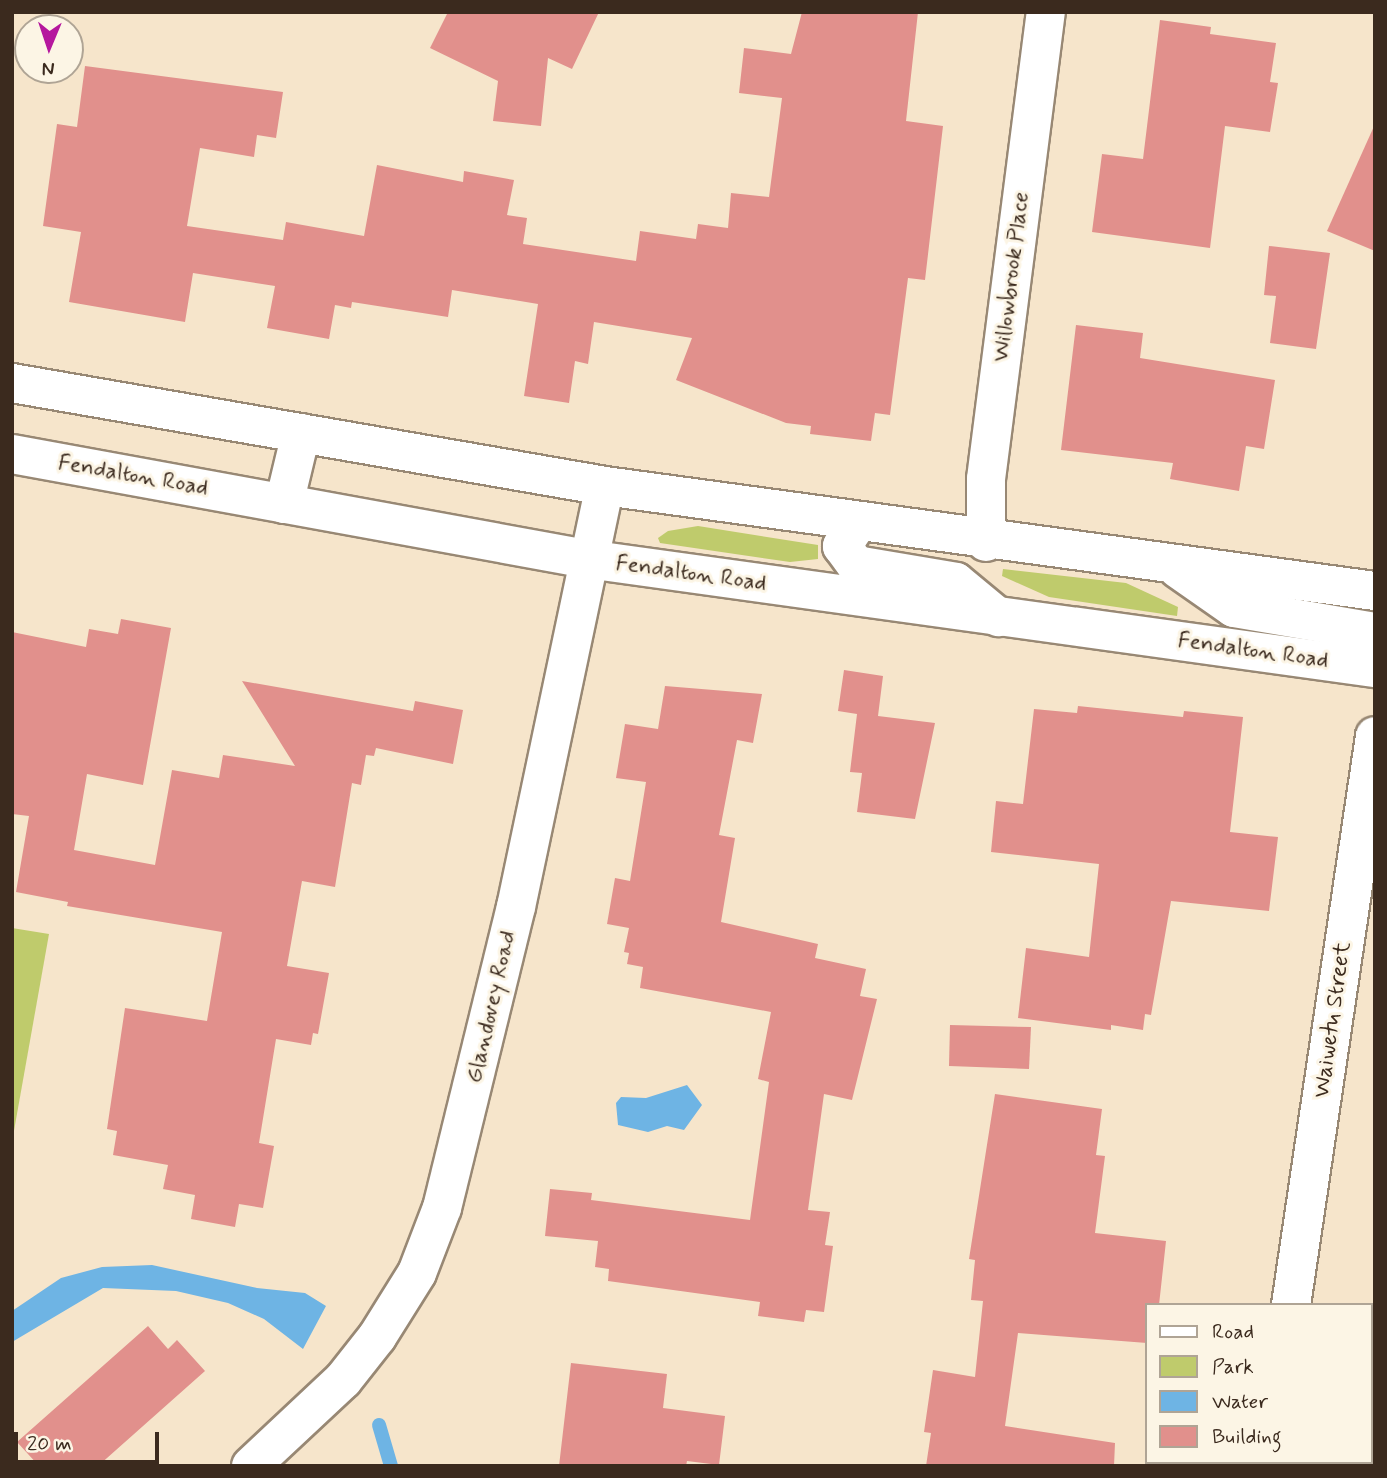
<!DOCTYPE html>
<html>
<head>
<meta charset="utf-8">
<style>
  body { margin:0 }
  #map { position:relative; width:1387px; height:1478px; overflow:hidden; background:#f6e5cb; font-family:Mynerve,sans-serif }
  div>[style] { position:absolute }
  .green>* { inset:0; background:#bfcb6c }
  .water>* { inset:0; background:#6eb4e4 }
  .stream>* { height:14px; margin:-7px; padding:0 7px; transform-origin:7px; border-radius:7px; background:#6eb4e4 }
  .building>* { inset:0; background:#e1908c }
  .roads { filter:drop-shadow(2px 0 #988874) drop-shadow(-2px 0 #988874) drop-shadow(0 2px #988874) drop-shadow(0 -2px #988874) }
  .minor>* { height:38px; margin:-19px; padding:0 19px; transform-origin:19px; border-radius:19px; background:#fff }
  .major>* { height:38px; margin:-19px; padding:0 19px; transform-origin:19px; border-radius:19px; background:#fff }
  span { translate:-50% -50%; white-space:nowrap; text-align:center; line-height:1.15; -webkit-text-stroke:6px #fcf5e5; paint-order:stroke }
  .street-label { font-size:23px; color:#3b2a1e }
  .frame { position:absolute; inset:0; border:14px solid #3b2a1e; pointer-events:none }
  .legend { position:absolute; left:1145px; top:1303px; width:228px; height:161px; box-sizing:border-box; background:#fcf5e5; border:2px solid #afa495; margin:0; padding:9px 12px; list-style:none; font-size:21px; color:#3b2a1e }
  .legend li { display:flex; align-items:center; gap:14px; height:35px }
  .legend b { width:35px; border:2px solid #afa495 }
  .north { position:absolute; left:14px; top:14px; width:70px; height:70px; box-sizing:border-box; background:#fcf5e5; border:2px solid #afa495; border-radius:50%; rotate:182deg; font-size:19px; font-weight:700; line-height:28px; text-align:center; color:#3b2a1e }
  .north::after { content:''; display:block; margin:auto; width:24px; height:32px; background:#b5179e; clip-path:polygon(50% 0,100% 100%,50% 72%,0 100%) }
  .scale { position:absolute; left:14px; top:1432px; width:145px; height:32px; box-sizing:border-box; border:4px solid #3b2a1e; border-top:0; padding-left:9px; font-size:21px; line-height:24px; white-space:nowrap; color:#3b2a1e; -webkit-text-stroke:5px #fcf5e5; paint-order:stroke }
</style>
</head>
<body>
<div id="map">
  <div class="green">
    <i style="clip-path:polygon(698px 526px,818px 545px,818px 559px,790px 562px,660px 543px,658px 538px,668px 531px)"></i>
    <i style="clip-path:polygon(1003px 569px,1126px 583px,1178px 607px,1177px 616px,1049px 597px,1002px 576px)"></i>
    <i style="clip-path:polygon(12px 928px,49px 934px,12px 1142px)"></i>
  </div>
  <div class="water">
    <i style="clip-path:polygon(687px 1085px,702px 1105px,684px 1130px,667px 1126px,648px 1132px,618px 1125px,616px 1103px,621px 1097px,646px 1098px)"></i>
    <i style="clip-path:polygon(152px 1265px,257px 1288px,305px 1293px,326px 1306px,303px 1349px,264px 1319px,228px 1303px,176px 1291px,103px 1288px,12px 1342px,12px 1311px,61px 1278px,102px 1267px)"></i>
  </div>
  <div class="stream">
    <i style="left:379px;top:1425px;width:43px;rotate:73.7deg"></i>
  </div>
  <div class="building">
    <i style="clip-path:polygon(448px 12px,599px 12px,572px 69px,548px 58px,541px 126px,493px 121px,498px 81px,430px 48px)"></i>
    <i style="clip-path:polygon(802px 12px,918px 12px,906px 121px,943px 126px,925px 280px,908px 278px,890px 415px,875px 413px,871px 441px,810px 434px,811px 426px,786px 423px,676px 380px,692px 338px,594px 322px,588px 364px,575px 361px,569px 403px,524px 396px,538px 304px,452px 290px,448px 317px,352px 302px,351px 308px,335px 305px,329px 339px,267px 328px,275px 286px,193px 273px,185px 322px,69px 302px,81px 232px,43px 226px,57px 124px,77px 127px,85px 66px,283px 92px,276px 138px,257px 135px,254px 157px,200px 148px,187px 226px,283px 240px,286px 222px,364px 236px,377px 165px,463px 182px,464px 171px,514px 180px,507px 215px,527px 218px,523px 244px,636px 261px,640px 231px,696px 239px,698px 224px,728px 228px,731px 193px,769px 197px,782px 98px,739px 93px,744px 48px,791px 54px)"></i>
    <i style="clip-path:polygon(1160px 20px,1211px 27px,1210px 34px,1276px 43px,1270px 82px,1278px 83px,1270px 132px,1225px 126px,1210px 248px,1092px 232px,1102px 154px,1143px 159px)"></i>
    <i style="clip-path:polygon(1375px 124px,1375px 251px,1327px 231px)"></i>
    <i style="clip-path:polygon(1269px 246px,1330px 253px,1316px 349px,1270px 343px,1276px 296px,1264px 295px)"></i>
    <i style="clip-path:polygon(1076px 325px,1143px 333px,1140px 358px,1275px 380px,1264px 449px,1246px 446px,1239px 491px,1170px 479px,1173px 463px,1061px 450px)"></i>
    <i style="clip-path:polygon(121px 619px,171px 628px,143px 785px,87px 774px,74px 850px,155px 865px,172px 770px,219px 778px,223px 755px,295px 766px,242px 681px,413px 711px,415px 701px,463px 710px,453px 764px,376px 748px,374px 756px,366px 755px,361px 785px,352px 783px,335px 887px,302px 881px,287px 966px,329px 973px,318px 1034px,313px 1033px,311px 1045px,276px 1039px,259px 1143px,274px 1146px,263px 1208px,239px 1204px,235px 1227px,191px 1219px,195px 1195px,163px 1189px,168px 1165px,113px 1155px,117px 1131px,107px 1129px,125px 1008px,207px 1021px,222px 932px,67px 906px,68px 902px,16px 892px,29px 816px,12px 814px,12px 632px,86px 647px,89px 629px,118px 634px)"></i>
    <i style="clip-path:polygon(844px 670px,883px 676px,878px 716px,935px 723px,915px 819px,857px 812px,862px 773px,850px 772px,857px 714px,838px 711px)"></i>
    <i style="clip-path:polygon(665px 686px,762px 694px,753px 743px,737px 740px,719px 835px,735px 838px,721px 922px,818px 944px,815px 958px,866px 969px,860px 996px,877px 999px,852px 1100px,824px 1094px,808px 1210px,830px 1212px,825px 1245px,833px 1246px,824px 1312px,806px 1310px,804px 1322px,758px 1316px,760px 1302px,608px 1281px,609px 1269px,595px 1267px,598px 1241px,545px 1236px,550px 1189px,592px 1193px,591px 1200px,750px 1220px,769px 1082px,758px 1079px,771px 1012px,640px 988px,643px 967px,627px 964px,629px 953px,624px 952px,629px 928px,607px 924px,615px 878px,630px 881px,646px 782px,616px 778px,625px 724px,658px 729px)"></i>
    <i style="clip-path:polygon(1078px 706px,1183px 717px,1184px 711px,1243px 717px,1230px 832px,1278px 837px,1269px 911px,1171px 901px,1151px 1015px,1145px 1014px,1143px 1030px,1111px 1025px,1111px 1030px,1018px 1018px,1026px 948px,1089px 957px,1099px 864px,991px 852px,996px 801px,1023px 804px,1034px 709px,1077px 713px)"></i>
    <i style="clip-path:polygon(950px 1025px,1031px 1027px,1029px 1069px,949px 1066px)"></i>
    <i style="clip-path:polygon(995px 1094px,1102px 1109px,1096px 1155px,1105px 1156px,1095px 1233px,1166px 1241px,1159px 1305px,1147px 1305px,1147px 1343px,1018px 1333px,1005px 1426px,1115px 1443px,1114px 1466px,926px 1466px,931px 1433px,924px 1432px,933px 1370px,975px 1377px,983px 1301px,971px 1300px,975px 1260px,969px 1259px)"></i>
    <i style="clip-path:polygon(148px 1326px,168px 1349px,177px 1340px,205px 1371px,98px 1466px,39px 1466px,17px 1442px)"></i>
    <i style="clip-path:polygon(571px 1363px,667px 1374px,663px 1408px,725px 1416px,719px 1465px,687px 1461px,686px 1466px,559px 1466px)"></i>
  </div>
  <div class="roads">
    <div class="minor">
      <i style="left:986px;top:542px;width:63px;rotate:-90deg"></i>
      <i style="left:986px;top:479px;width:471px;rotate:-82.7deg"></i>
      <i style="left:1291px;top:1305px;width:575px;rotate:-81.6deg"></i>
      <i style="left:251px;top:1466px;width:126px;rotate:-43.1deg"></i>
      <i style="left:343px;top:1380px;width:55px;rotate:-51.7deg"></i>
      <i style="left:377px;top:1337px;width:75px;rotate:-58deg"></i>
      <i style="left:417px;top:1273px;width:70px;rotate:-69deg"></i>
      <i style="left:442px;top:1208px;width:310px;rotate:-76.2deg"></i>
      <i style="left:516px;top:907px;width:430px;rotate:-78.1deg"></i>
      <i style="left:1268px;top:1466px;width:4px;rotate:-90deg"></i>
    </div>
    <div class="major">
      <i style="left:12px;top:383px;width:602px;rotate:9.85deg"></i>
      <i style="left:605px;top:486px;width:777px;rotate:7.77deg"></i>
      <i style="left:12px;top:454px;width:585px;rotate:10.35deg"></i>
      <i style="left:587px;top:559px;width:796px;rotate:7.88deg"></i>
      <i style="left:284px;top:504px;width:73px;rotate:-76.5deg"></i>
      <i style="left:857px;top:524px;width:27px;rotate:124deg"></i>
      <i style="left:842px;top:546px;width:24px;rotate:54deg"></i>
      <i style="left:856px;top:565px;width:101px;rotate:9.6deg"></i>
      <i style="left:956px;top:582px;width:55px;rotate:39.8deg"></i>
      <i style="left:1178px;top:569px;width:68px;rotate:34.9deg"></i>
      <i style="left:1234px;top:608px;width:143px;rotate:9.7deg"></i>
    </div>
  </div>
  <div class="street-label">
    <span style="left:1012px;top:277px;rotate:-83deg">Willowbrook Place</span>
    <span style="left:133px;top:476px;rotate:10deg">Fendalton Road</span>
    <span style="left:691px;top:574px;rotate:8deg">Fendalton Road</span>
    <span style="left:1253px;top:651px;rotate:8deg">Fendalton Road</span>
    <span style="left:492px;top:1007px;rotate:-77deg">Glandovey Road</span>
    <span style="left:1333px;top:1020px;rotate:-82deg">Waiwetu Street</span>
  </div>
  <div class="frame"></div>
  <ul class="legend">
  <li><b style="height:9px;background:#fff"></b>Road</li>
  <li><b style="height:19px;background:#bfcb6c"></b>Park</li>
  <li><b style="height:19px;background:#6eb4e4"></b>Water</li>
  <li><b style="height:19px;background:#e1908c"></b>Building</li>
  </ul>
  <div class="north">N</div>
  <div class="scale">20 m</div>
</div>
</body>
</html>
